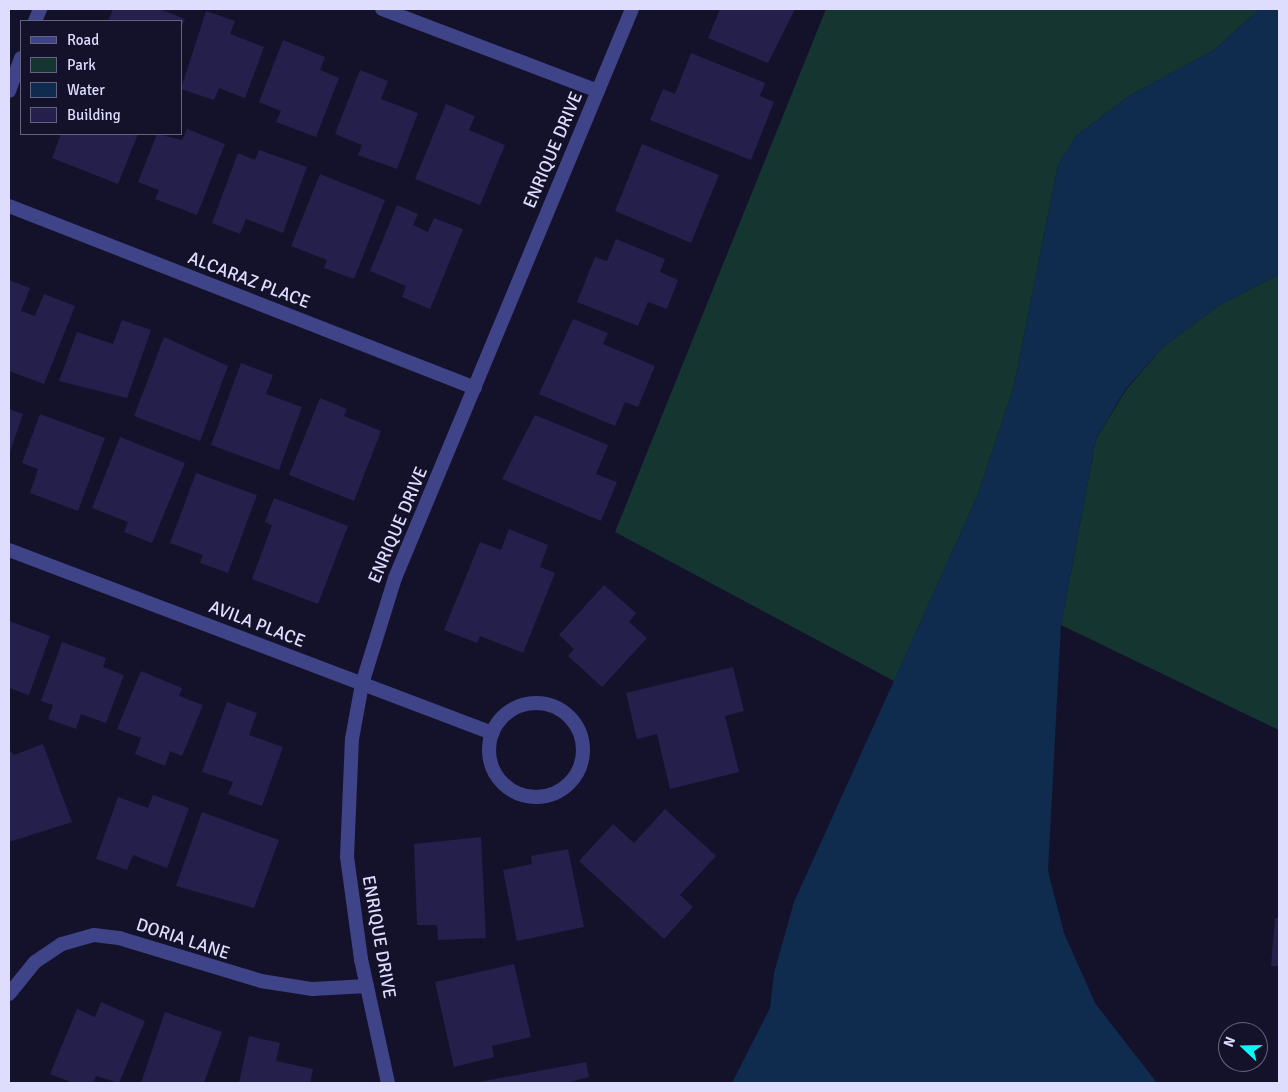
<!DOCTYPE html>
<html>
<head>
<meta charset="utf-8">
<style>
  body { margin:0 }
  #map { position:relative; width:1288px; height:1092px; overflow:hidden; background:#14122b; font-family:Signika,sans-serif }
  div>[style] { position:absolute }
  .green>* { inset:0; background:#153531 }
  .water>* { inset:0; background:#0f2b4d }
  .building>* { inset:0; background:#241f4b }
  .minor>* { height:14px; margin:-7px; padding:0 7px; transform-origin:7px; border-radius:7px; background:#3f4388 }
  .minor>.ring { margin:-7px; padding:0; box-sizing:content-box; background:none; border:14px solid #3f4388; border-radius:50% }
  span { translate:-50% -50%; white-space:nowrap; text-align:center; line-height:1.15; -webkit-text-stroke:4.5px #14122b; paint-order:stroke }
  .street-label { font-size:18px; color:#deddfe }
  .frame { position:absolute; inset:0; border:10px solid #deddfe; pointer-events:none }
  .legend { position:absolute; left:20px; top:20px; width:162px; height:115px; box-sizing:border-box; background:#14122b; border:1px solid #65637f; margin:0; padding:6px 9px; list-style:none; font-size:15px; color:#deddfe }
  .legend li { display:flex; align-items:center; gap:10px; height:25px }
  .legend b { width:25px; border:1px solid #65637f }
  .north { position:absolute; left:1218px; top:1022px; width:50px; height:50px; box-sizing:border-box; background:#14122b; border:1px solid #65637f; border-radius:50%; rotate:291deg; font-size:14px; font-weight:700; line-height:20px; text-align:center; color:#deddfe }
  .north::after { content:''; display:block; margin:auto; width:18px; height:22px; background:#10f5f7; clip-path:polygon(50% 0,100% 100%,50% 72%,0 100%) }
</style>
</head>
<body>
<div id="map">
  <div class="green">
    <i style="clip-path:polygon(826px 9px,1260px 9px,1214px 50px,1129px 96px,1076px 136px,1058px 165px,1014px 386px,977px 497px,894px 681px,615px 532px)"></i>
    <i style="clip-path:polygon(1279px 274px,1279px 730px,1061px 625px,1096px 439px,1126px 390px,1163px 347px,1218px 306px)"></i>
  </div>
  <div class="water">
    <i style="clip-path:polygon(1260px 9px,1279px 9px,1279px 274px,1218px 306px,1163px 347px,1125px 390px,1096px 439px,1061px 625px,1048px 871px,1064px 933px,1095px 1003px,1157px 1083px,732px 1083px,770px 1008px,774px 973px,794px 902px,977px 497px,1014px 386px,1058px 165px,1076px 136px,1129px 96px,1214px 50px)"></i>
  </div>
  <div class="building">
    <i style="clip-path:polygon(113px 9px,160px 9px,185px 19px,181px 29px,181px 21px,108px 21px)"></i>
    <i style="clip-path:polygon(720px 9px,795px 9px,768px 63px,708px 38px)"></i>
    <i style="clip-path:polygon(206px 11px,235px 21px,230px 34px,264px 47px,245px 98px,219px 88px,214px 100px,181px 89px)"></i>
    <i style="clip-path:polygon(283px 40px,325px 57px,320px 70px,339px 78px,316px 137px,276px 122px,281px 111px,259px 102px)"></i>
    <i style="clip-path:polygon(691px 53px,765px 83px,760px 96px,774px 102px,751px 160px,650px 120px,663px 89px,675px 94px)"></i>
    <i style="clip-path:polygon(360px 70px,388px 81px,381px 99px,418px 113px,397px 169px,358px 155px,362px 145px,335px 134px)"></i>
    <i style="clip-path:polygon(446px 104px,475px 116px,469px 130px,505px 145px,480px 205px,415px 179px)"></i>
    <i style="clip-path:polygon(187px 129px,225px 144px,197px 215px,155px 199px,159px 190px,138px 182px,157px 134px,182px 140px)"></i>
    <i style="clip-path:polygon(61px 134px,138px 134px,118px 184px,52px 158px)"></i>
    <i style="clip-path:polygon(642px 144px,719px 175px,691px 243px,615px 211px)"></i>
    <i style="clip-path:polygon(259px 150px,307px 167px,283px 233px,246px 219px,240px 234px,212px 223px,238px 153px,255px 160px)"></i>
    <i style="clip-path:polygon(320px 174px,385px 200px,354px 279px,324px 268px,327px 260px,291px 246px)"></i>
    <i style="clip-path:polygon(397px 205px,418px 214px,413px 225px,428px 232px,434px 218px,463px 229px,430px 309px,402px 297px,406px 286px,370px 271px)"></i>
    <i style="clip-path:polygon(616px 239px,665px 259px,660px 272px,678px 280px,667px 309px,648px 302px,638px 326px,577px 302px,595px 257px,607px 261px)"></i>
    <i style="clip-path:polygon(9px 280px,30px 288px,21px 311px,35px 316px,44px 294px,75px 306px,44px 384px,9px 371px)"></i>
    <i style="clip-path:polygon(573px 319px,608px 333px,603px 344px,655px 366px,638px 407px,625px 402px,615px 426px,539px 394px)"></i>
    <i style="clip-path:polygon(122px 320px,151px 330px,127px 398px,59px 381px,77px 332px,113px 344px)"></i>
    <i style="clip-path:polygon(164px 337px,228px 366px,200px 441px,134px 416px)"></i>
    <i style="clip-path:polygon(241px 363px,273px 375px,266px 394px,302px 407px,279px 470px,211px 445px)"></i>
    <i style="clip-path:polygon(320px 398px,347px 409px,344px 416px,381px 431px,354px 501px,289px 475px)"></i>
    <i style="clip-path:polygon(9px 409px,23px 414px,9px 455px)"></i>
    <i style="clip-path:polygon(40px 414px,105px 438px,78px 511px,30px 493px,38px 469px,22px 463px)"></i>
    <i style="clip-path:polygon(535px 415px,608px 445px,596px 474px,617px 482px,601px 521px,502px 479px)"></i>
    <i style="clip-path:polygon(120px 437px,185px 463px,152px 543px,124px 532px,128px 522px,92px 508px)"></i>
    <i style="clip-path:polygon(196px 473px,257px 495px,228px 573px,200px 563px,203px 555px,170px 543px)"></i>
    <i style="clip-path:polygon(274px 498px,348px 526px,318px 604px,252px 579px,272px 525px,265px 522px)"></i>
    <i style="clip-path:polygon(509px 529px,548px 545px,540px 567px,555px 573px,523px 653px,480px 636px,477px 643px,444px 630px,480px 542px,501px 550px)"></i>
    <i style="clip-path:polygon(604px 585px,636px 613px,629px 622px,647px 638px,602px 687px,568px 656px,574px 649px,559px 635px)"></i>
    <i style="clip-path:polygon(9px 621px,50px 636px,29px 695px,9px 688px)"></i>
    <i style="clip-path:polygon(62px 642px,106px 658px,103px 667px,124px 675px,106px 723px,81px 714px,76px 729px,48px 719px,53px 705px,41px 701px)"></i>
    <i style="clip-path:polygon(733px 667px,744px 711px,725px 716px,739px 772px,670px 789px,657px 734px,637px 739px,626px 693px)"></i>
    <i style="clip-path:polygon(141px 671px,182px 688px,179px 696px,203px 705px,182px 756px,170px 751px,165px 766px,135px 754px,141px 738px,117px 729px)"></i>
    <i style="clip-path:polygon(227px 702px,257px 713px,249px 735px,283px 747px,262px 806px,228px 794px,233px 782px,202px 772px)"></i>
    <i style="clip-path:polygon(43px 744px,72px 822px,9px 842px,9px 750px,14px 755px)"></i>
    <i style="clip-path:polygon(153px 795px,189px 808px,167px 868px,133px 855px,127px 870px,96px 859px,118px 797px,148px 808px)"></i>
    <i style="clip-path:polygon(665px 809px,716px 856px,680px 895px,693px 907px,664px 939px,579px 861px,613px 824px,634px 843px)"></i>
    <i style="clip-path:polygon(202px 812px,279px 840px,254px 908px,176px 886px)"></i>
    <i style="clip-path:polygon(481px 837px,486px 938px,438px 940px,437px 925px,417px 925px,414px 844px)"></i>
    <i style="clip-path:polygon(568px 849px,584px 927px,517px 941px,503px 870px,532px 864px,531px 856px)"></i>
    <i style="clip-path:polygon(1275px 918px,1279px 918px,1279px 966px,1271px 966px)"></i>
    <i style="clip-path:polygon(514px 964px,531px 1037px,492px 1046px,494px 1057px,454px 1067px,435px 982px)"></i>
    <i style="clip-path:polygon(101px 1002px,145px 1021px,119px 1083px,96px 1076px,93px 1083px,73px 1083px,50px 1074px,77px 1009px,95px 1017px)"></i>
    <i style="clip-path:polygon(165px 1012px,222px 1032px,204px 1083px,141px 1083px)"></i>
    <i style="clip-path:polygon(249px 1036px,280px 1043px,276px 1061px,313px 1069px,310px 1083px,239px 1083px)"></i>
    <i style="clip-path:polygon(586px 1062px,589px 1077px,566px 1083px,474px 1083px)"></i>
  </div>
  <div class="minor">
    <i style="left:382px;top:9px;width:231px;rotate:20.8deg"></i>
    <i style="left:35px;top:21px;width:13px;rotate:-67deg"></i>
    <i style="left:9px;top:91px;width:35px;rotate:-70deg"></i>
    <i style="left:9px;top:206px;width:500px;rotate:21.33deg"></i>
    <i style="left:9px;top:550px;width:517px;rotate:20.75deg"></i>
    <i class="ring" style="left:489px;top:703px;width:80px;height:80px"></i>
    <i style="left:9px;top:994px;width:41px;rotate:-50.9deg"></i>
    <i style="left:35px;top:962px;width:32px;rotate:-34deg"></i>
    <i style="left:62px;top:944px;width:33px;rotate:-16deg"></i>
    <i style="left:94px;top:935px;width:25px;rotate:7deg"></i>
    <i style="left:119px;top:938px;width:148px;rotate:16.8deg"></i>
    <i style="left:261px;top:981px;width:52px;rotate:8.9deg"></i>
    <i style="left:312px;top:989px;width:55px;rotate:-3.1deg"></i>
    <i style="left:388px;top:1083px;width:127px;rotate:-102.3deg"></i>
    <i style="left:361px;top:959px;width:103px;rotate:-97.8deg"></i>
    <i style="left:347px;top:857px;width:118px;rotate:-87.6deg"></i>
    <i style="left:352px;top:739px;width:56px;rotate:-79.7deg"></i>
    <i style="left:362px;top:684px;width:111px;rotate:-72.7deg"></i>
    <i style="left:395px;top:578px;width:616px;rotate:-67.39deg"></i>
  </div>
  <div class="street-label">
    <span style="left:553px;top:150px;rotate:-67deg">ENRIQUE DRIVE</span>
    <span style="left:249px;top:280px;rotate:21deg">ALCARAZ PLACE</span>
    <span style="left:398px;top:525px;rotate:-67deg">ENRIQUE DRIVE</span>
    <span style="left:257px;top:624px;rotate:21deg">AVILA PLACE</span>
    <span style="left:379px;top:937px;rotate:80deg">ENRIQUE DRIVE</span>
    <span style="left:183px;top:939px;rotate:18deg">DORIA LANE</span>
  </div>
  <div class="frame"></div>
  <ul class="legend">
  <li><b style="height:6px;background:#3f4388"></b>Road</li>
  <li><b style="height:14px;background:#153531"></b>Park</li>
  <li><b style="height:14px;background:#0f2b4d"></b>Water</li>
  <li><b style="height:14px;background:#241f4b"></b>Building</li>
  </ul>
  <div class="north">N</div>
</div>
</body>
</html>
